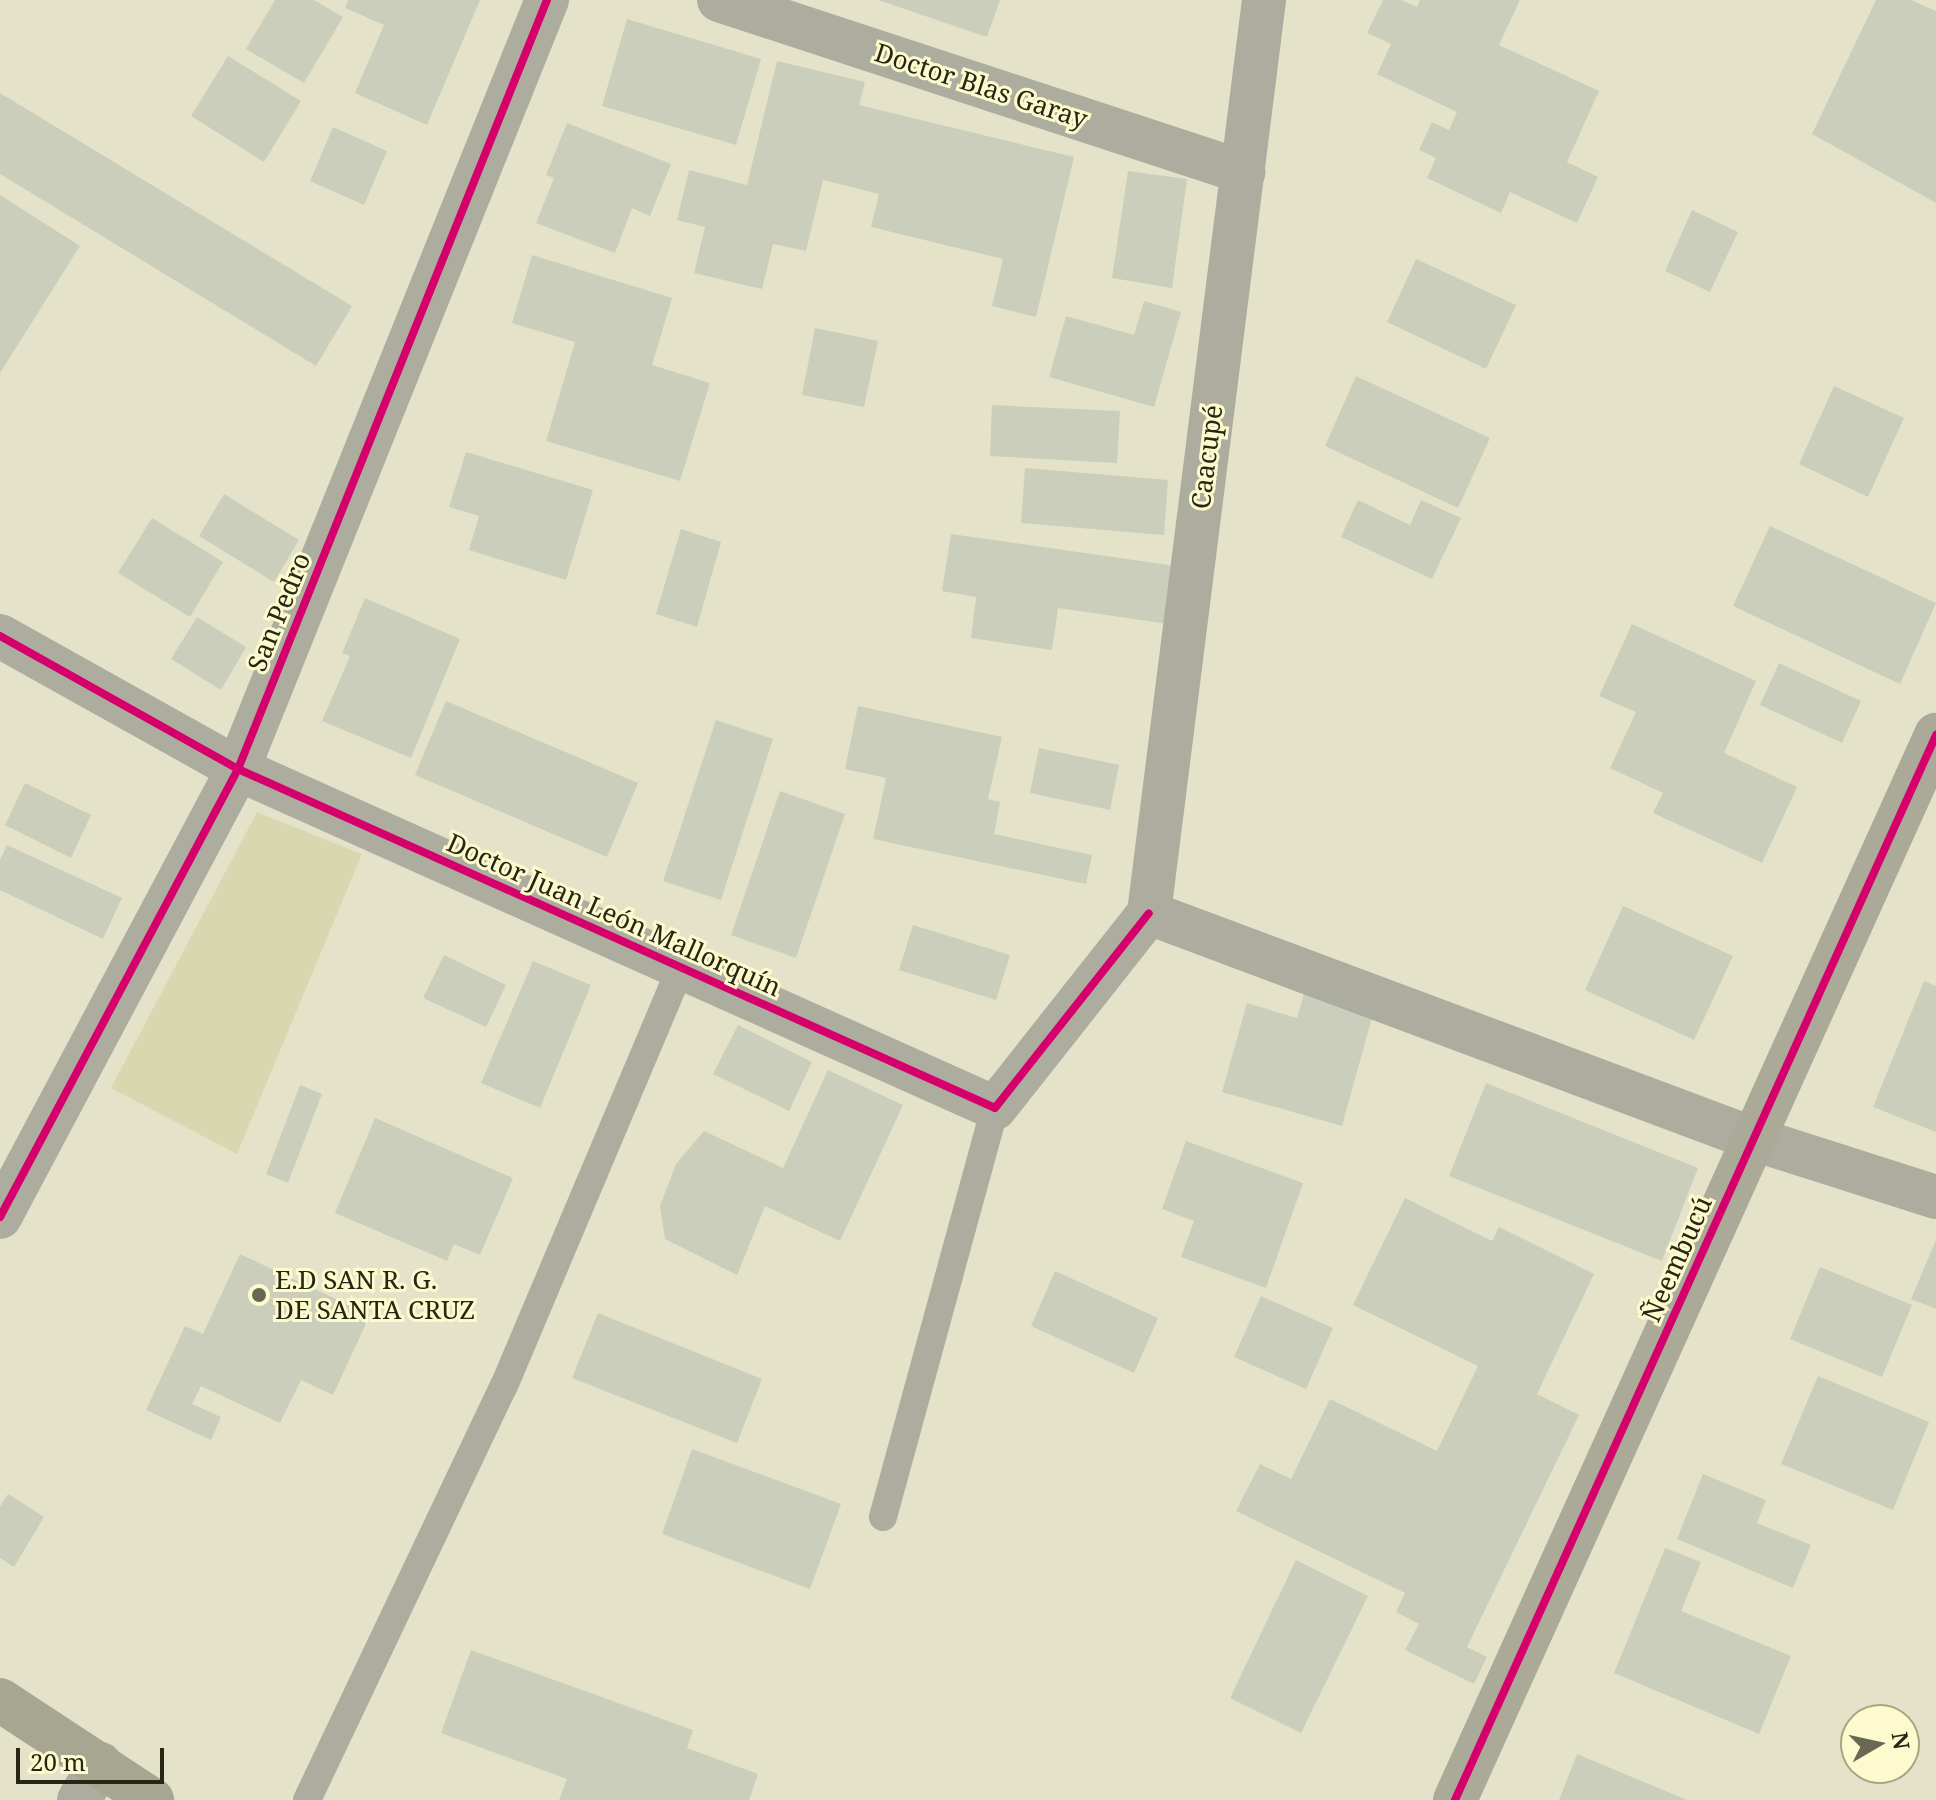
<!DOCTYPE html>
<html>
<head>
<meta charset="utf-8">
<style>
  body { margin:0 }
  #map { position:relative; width:1936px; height:1800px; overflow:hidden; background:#e4e3ca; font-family:"Noto Serif",serif }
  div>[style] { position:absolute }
  .green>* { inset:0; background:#d8d7af }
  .building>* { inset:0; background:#cbcebb }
  .lane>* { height:28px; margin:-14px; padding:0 14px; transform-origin:14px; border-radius:14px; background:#adad9f }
  .street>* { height:44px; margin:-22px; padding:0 22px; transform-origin:22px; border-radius:22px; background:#adad9f }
  .secondary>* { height:44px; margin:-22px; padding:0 22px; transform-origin:22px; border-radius:22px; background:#abaa99 }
  .highway>* { height:44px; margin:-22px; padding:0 22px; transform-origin:22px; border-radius:22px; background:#a7a691 }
  .cycleway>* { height:8px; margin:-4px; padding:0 4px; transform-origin:4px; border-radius:4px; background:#d6006c }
  .dots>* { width:22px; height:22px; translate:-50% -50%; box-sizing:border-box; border:4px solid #fdfbcd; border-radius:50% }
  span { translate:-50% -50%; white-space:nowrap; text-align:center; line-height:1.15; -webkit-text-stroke:6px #fdfbcd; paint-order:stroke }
  .street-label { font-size:26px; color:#272615 }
  .poi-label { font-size:26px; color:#272615 }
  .left { translate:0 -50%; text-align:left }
  .north { position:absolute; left:1840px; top:1704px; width:80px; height:80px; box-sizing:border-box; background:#fdfbcd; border:2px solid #a7a683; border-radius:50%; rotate:81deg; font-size:22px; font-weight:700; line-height:32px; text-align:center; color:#272615 }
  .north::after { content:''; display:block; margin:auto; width:28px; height:36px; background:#696854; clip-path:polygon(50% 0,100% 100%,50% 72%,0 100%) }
  .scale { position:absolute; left:16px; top:1748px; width:148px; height:36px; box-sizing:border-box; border:4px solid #272615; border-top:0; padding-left:10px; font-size:24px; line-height:28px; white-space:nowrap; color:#272615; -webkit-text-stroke:6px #fdfbcd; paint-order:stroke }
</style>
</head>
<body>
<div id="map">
  <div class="green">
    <i style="clip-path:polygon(257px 812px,362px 854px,237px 1154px,111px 1088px)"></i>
  </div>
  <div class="building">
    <i style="clip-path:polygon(275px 0,314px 0,343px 17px,304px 83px,246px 49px)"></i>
    <i style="clip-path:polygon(348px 0,480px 0,427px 125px,355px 93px,384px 25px,345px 8px)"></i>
    <i style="clip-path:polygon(878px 0,1000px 0,987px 37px)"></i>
    <i style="clip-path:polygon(1383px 0,1402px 0,1417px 7px,1420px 0,1520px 0,1499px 45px,1599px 91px,1567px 162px,1598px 177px,1577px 223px,1510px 192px,1501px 213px,1427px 178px,1436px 158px,1419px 150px,1432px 122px,1449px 130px,1457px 112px,1377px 74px,1391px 44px,1367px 33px)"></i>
    <i style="clip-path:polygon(1876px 0,1911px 0,1936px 11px,1936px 203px,1812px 134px)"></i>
    <i style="clip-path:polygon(627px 19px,761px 59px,736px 145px,602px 106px)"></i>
    <i style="clip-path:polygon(228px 56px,301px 101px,264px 162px,191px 116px)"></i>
    <i style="clip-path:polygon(777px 61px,865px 82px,859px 105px,1074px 157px,1036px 317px,992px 306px,1003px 259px,871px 227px,879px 194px,823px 180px,806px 251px,773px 244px,762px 289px,694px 273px,705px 227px,677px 220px,689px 170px,747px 185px)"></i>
    <i style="clip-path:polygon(0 93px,352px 306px,316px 366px,0 174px)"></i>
    <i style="clip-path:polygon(567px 123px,671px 164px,650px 216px,632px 208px,615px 253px,536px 223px,554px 178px,546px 175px)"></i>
    <i style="clip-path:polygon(333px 127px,387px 151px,364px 205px,310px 181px)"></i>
    <i style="clip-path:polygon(1128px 171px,1187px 179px,1172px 288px,1112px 278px)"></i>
    <i style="clip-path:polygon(0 195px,80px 246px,0 373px)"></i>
    <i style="clip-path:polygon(1692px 210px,1738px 232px,1710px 292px,1665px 271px)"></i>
    <i style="clip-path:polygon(532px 255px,672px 298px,652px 365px,710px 383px,680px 481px,546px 441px,575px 342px,512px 323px)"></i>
    <i style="clip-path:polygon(1416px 259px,1516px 305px,1486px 369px,1387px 322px)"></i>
    <i style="clip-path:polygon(1144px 301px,1181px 312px,1154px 407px,1049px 377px,1066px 316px,1134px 335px)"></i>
    <i style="clip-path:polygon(815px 328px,878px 341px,864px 407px,802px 395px)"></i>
    <i style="clip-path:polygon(1356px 376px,1490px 438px,1458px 508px,1325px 446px)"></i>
    <i style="clip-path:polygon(1834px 386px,1904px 418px,1868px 497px,1799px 464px)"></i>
    <i style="clip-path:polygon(992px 405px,1120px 411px,1117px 463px,990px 456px)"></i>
    <i style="clip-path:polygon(466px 452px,593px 490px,566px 580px,469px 550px,479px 516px,449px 507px)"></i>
    <i style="clip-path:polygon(1025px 468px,1168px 480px,1164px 535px,1021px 523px)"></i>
    <i style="clip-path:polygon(224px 494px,299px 540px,274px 582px,199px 536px)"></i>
    <i style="clip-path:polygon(1358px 500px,1410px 525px,1421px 500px,1461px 518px,1432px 579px,1341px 537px)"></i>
    <i style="clip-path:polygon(152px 518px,223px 562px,190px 617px,118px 573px)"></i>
    <i style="clip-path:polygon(1770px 526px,1936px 603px,1900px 684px,1733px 606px)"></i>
    <i style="clip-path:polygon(681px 529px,721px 542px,697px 627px,656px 614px)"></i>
    <i style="clip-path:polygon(951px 534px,1190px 568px,1182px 626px,1058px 608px,1052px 650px,971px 638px,976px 597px,942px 591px)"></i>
    <i style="clip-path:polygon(365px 598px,460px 639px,411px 758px,322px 721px,350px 656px,342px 653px)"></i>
    <i style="clip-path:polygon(197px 617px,246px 647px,221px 690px,171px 659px)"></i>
    <i style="clip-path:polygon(1632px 624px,1756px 681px,1724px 753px,1797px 787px,1762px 863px,1653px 813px,1663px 793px,1610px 768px,1636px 712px,1599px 696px)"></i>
    <i style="clip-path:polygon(1779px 663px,1861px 701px,1842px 743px,1760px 705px)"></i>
    <i style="clip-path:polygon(446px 701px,638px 783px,607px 857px,415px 775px)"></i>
    <i style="clip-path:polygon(858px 706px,1002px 737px,988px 799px,1000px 802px,994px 834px,1092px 855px,1086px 884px,873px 839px,886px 778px,845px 769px)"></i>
    <i style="clip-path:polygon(716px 720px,773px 739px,721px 900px,663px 881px)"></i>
    <i style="clip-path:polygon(1039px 748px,1119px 765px,1110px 810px,1030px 793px)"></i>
    <i style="clip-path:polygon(25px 783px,91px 815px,71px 858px,5px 825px)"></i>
    <i style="clip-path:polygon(780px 791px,845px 814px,796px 958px,731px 935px)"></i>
    <i style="clip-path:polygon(7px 845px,122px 898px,103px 939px,0 890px,0 860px)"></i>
    <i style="clip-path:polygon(1623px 906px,1733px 956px,1694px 1040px,1585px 990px)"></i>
    <i style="clip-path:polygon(913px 925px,1010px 955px,996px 1000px,899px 970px)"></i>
    <i style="clip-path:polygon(444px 955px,506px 985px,486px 1027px,423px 998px)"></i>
    <i style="clip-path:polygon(533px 961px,591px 985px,540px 1108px,481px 1083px)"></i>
    <i style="clip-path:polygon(1924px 981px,1936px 986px,1936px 1132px,1873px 1107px)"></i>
    <i style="clip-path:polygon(1307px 983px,1376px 1003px,1342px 1126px,1222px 1092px,1247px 1003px,1297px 1018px)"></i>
    <i style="clip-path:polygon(738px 1025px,812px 1062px,789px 1111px,713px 1074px)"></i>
    <i style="clip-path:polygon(828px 1070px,903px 1105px,840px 1241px,765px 1206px,737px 1275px,665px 1239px,660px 1206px,676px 1164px,704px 1131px,783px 1168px)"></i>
    <i style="clip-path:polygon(1486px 1083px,1698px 1168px,1662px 1261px,1449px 1176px)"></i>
    <i style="clip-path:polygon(300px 1085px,322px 1094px,288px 1183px,266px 1174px)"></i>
    <i style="clip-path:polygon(375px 1118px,513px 1178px,480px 1255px,454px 1244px,447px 1261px,335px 1213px)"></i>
    <i style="clip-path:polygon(1186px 1141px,1303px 1183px,1266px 1288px,1181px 1257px,1194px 1221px,1162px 1209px)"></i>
    <i style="clip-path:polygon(1405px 1198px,1492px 1241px,1499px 1227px,1594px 1274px,1537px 1394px,1579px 1415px,1467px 1647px,1487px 1657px,1474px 1684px,1405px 1650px,1419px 1624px,1396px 1612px,1405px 1593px,1236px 1511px,1260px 1464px,1291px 1479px,1330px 1399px,1437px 1451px,1478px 1366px,1353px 1305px)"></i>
    <i style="clip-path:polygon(1936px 1240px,1936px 1309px,1911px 1299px)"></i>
    <i style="clip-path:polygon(240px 1254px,370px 1315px,333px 1395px,301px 1380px,280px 1423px,201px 1386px,192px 1404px,221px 1417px,211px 1440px,146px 1410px,185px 1326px,203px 1334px)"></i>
    <i style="clip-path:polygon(1820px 1267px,1912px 1305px,1882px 1377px,1790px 1339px)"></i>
    <i style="clip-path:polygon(1055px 1271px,1158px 1318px,1134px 1373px,1031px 1326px)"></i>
    <i style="clip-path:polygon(1261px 1296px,1333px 1328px,1306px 1389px,1234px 1357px)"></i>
    <i style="clip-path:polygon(598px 1313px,762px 1379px,737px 1443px,572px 1378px)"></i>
    <i style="clip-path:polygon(1818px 1376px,1929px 1422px,1893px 1510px,1781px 1464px)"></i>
    <i style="clip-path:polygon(692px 1449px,841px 1504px,810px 1589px,662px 1534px)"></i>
    <i style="clip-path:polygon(1703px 1474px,1766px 1500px,1757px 1523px,1811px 1545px,1793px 1588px,1677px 1539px)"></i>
    <i style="clip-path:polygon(8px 1494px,44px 1517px,14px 1567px,0 1558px,0 1507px)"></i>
    <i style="clip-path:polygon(1665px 1548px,1701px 1562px,1681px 1611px,1791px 1656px,1759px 1734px,1614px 1673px)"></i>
    <i style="clip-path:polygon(1296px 1560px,1368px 1596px,1301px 1733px,1230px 1698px)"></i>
    <i style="clip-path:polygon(471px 1650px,693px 1730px,687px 1748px,758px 1774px,749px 1800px,559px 1800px,567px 1779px,441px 1733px)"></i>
    <i style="clip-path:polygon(1577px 1754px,1687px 1800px,1559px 1800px)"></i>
  </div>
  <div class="lane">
    <i style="left:883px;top:1517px;width:424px;rotate:-74.7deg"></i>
    <i style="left:307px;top:1800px;width:458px;rotate:-64.6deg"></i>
    <i style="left:504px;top:1386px;width:455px;rotate:-67.1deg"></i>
  </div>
  <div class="street">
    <i style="left:719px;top:0;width:552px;rotate:18.17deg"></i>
    <i style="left:0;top:636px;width:273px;rotate:29.2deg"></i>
    <i style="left:238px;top:769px;width:829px;rotate:24.12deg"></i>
    <i style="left:995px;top:1108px;width:248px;rotate:-51.7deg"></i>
    <i style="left:1149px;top:913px;width:920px;rotate:-82.82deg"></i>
    <i style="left:1149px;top:913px;width:646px;rotate:20.48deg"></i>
    <i style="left:1754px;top:1139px;width:191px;rotate:17.7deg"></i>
    <i style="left:0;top:1217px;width:507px;rotate:-62.02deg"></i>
    <i style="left:238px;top:769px;width:829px;rotate:-68.11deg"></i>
    <i style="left:79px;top:1800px;width:42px;rotate:-59.7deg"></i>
  </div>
  <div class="secondary">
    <i style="left:1455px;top:1800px;width:1169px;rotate:-65.69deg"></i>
  </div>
  <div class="highway">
    <i style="left:0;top:1700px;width:182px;rotate:33.3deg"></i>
  </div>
  <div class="cycleway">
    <i style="left:0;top:636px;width:273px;rotate:29.2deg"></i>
    <i style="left:238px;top:769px;width:829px;rotate:24.12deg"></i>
    <i style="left:995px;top:1108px;width:248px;rotate:-51.7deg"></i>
    <i style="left:0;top:1217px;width:507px;rotate:-62.02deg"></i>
    <i style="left:238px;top:769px;width:829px;rotate:-68.11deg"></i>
    <i style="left:1455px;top:1800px;width:1169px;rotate:-65.69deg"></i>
  </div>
  <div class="dots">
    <i style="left:259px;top:1295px;background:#696854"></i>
  </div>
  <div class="street-label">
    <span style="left:981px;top:86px;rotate:18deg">Doctor Blas Garay</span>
    <span style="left:1207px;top:457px;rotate:-83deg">Caacupé</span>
    <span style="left:279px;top:612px;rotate:-68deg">San Pedro</span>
    <span style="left:614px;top:915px;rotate:24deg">Doctor Juan León Mallorquín</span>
    <span style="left:1677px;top:1259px;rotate:-66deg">Ñeembucú</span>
  </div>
  <div class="poi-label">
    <span class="left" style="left:275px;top:1295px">E.D SAN R. G.<br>DE SANTA CRUZ</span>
  </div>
  <div class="north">N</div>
  <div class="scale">20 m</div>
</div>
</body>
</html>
